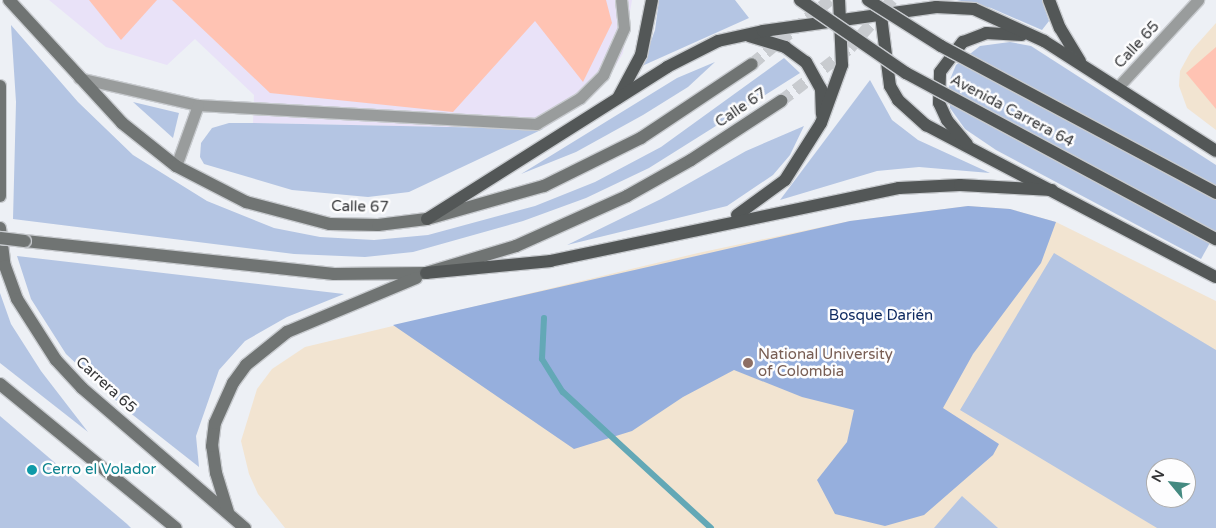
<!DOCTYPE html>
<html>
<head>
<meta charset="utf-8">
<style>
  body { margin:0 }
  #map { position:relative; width:1216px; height:528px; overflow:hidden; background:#edf0f5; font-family:"Varela Round",sans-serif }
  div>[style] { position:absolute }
  .industrial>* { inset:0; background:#e9e2f8 }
  .education>* { inset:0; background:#f2e4d1 }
  .green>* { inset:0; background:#b4c5e3 }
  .forest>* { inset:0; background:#96afdd }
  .stream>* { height:6px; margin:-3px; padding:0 3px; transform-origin:3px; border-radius:3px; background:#63a8b6 }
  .building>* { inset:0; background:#ffc3b3 }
  .secondary-tunnel>* { height:12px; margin-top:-6px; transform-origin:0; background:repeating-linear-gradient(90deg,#c8cbcf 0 12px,transparent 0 18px) }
  .roads { filter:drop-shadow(1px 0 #c8cbcf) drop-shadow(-1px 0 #c8cbcf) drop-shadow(0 1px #c8cbcf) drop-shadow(0 -1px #c8cbcf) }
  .lane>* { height:11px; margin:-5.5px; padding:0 5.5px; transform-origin:5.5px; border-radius:5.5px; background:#999c9c }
  .secondary>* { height:12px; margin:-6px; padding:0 6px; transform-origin:6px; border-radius:6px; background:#707473 }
  .primary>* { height:12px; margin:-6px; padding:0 6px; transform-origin:6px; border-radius:6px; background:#535757 }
  .bridges { filter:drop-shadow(1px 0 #c8cbcf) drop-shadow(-1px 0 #c8cbcf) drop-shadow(0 1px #c8cbcf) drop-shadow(0 -1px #c8cbcf) }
  .secondary-bridge>* { height:12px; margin:-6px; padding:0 6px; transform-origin:6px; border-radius:6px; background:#707473 }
  .primary-bridge>* { height:12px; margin:-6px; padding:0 6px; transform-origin:6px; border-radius:6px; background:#535757 }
  .dots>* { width:14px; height:14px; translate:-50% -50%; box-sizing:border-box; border:2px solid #fdfdfe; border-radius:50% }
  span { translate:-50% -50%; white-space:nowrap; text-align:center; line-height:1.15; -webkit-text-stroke:5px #fdfdfe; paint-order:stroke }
  .street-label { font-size:15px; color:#343537 }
  .park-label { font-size:15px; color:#102b61 }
  .education-label { font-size:15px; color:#785e54 }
  .left { translate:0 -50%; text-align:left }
  .culture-label { font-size:15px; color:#0d838f }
  .north { position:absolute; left:1146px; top:458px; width:50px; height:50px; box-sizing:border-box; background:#fdfdfe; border:1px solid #adadae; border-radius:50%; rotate:298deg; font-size:14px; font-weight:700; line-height:20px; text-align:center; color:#343537 }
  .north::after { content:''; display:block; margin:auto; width:18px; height:22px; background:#448a81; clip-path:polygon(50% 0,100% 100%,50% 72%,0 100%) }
</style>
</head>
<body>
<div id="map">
  <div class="industrial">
    <i style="clip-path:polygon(49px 0,632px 0,623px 53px,608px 79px,586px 101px,543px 129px,253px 123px,254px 95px,195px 39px,167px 65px,106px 47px)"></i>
  </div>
  <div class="education">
    <i style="clip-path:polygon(1216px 23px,1216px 130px,1187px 108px,1179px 86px,1180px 71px,1191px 51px)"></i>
    <i style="clip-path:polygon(evenodd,968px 206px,1010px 209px,1056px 222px,1216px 301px,1216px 528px,285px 528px,258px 494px,249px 474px,241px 441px,257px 389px,272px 369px,305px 347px,698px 253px,850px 221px,968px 206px,1156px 468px,1186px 468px,1186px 498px,1156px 498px,1156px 468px)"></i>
  </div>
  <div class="green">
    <i style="clip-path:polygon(659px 0,735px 0,749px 18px,642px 66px,655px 30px)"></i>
    <i style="clip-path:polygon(957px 0,1042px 0,1049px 21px,1042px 30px,991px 8px)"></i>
    <i style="clip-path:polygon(11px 25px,78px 102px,133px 155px,207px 201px,274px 228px,320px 237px,374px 240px,428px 235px,535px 206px,595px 182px,661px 147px,784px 58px,800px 73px,649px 168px,586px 198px,523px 221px,413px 252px,365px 257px,294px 254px,13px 219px,16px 102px)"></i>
    <i style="clip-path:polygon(1010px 42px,1031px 46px,1216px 165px,1216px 232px,1201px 259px,996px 150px,965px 129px,950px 108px,949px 82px,956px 65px,980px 46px)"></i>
    <i style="clip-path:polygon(715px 62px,688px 87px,643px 115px,576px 152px,521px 174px,677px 78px)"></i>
    <i style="clip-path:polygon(870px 80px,892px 120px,918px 140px,990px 173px,919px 167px,877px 171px,780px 200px)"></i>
    <i style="clip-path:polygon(133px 102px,179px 113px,173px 138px)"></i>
    <i style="clip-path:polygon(229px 123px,253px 123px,543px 129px,409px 192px,368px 197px,292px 190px,204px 164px,200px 157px,201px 143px,212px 128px)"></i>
    <i style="clip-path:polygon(804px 126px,790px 155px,773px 175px,727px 206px,567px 245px,661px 199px,746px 151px)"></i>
    <i style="clip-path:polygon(evenodd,1054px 253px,1216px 350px,1216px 528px,1157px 528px,960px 410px,1054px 253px,1156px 468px,1186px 468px,1186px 498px,1156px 498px,1156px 468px)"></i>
    <i style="clip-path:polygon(17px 256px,344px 294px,287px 317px,245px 341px,219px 370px,196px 436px,199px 467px,124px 408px,66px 354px,31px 299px)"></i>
    <i style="clip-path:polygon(0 293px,11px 324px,41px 371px,88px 432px,0 363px)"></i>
    <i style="clip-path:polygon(0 416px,127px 524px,131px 528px,0 528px)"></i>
    <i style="clip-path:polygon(962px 496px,998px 528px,934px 528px)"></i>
  </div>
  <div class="forest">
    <i style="clip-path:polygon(968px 206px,1010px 209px,1056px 222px,1041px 263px,973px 354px,943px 408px,999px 444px,993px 455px,924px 515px,885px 526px,835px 514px,817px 480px,847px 442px,854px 410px,802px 397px,734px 370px,683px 397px,632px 431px,574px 449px,393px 325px,850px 221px)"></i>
  </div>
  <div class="stream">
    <i style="left:544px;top:318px;width:41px;rotate:92.8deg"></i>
    <i style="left:542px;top:359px;width:39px;rotate:58deg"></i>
    <i style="left:563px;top:392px;width:201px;rotate:42.6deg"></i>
  </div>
  <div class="building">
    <i style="clip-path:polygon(89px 0,157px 0,121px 40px)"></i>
    <i style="clip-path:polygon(172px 0,606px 0,612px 23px,583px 82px,535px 21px,453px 112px,270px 93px)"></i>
    <i style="clip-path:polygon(1216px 47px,1216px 109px,1186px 73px)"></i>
  </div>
  <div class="secondary-tunnel">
    <i style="left:752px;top:64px;width:101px;rotate:-39.4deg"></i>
    <i style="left:781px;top:101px;width:87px;rotate:-37.5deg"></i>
    <i style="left:850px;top:48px;width:64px;rotate:-48.8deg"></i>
  </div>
  <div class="roads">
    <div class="lane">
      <i style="left:79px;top:78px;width:122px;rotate:12.8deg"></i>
      <i style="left:198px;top:105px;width:339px;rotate:3.2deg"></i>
      <i style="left:536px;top:124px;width:51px;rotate:-30.6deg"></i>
      <i style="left:580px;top:98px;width:33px;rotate:-45deg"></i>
      <i style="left:603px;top:75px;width:51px;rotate:-65.9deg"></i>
      <i style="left:624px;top:28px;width:28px;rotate:-96deg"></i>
      <i style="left:1117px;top:88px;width:120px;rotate:-47.4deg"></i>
      <i style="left:176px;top:166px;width:65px;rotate:-70.2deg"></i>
    </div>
    <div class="secondary">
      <i style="left:9px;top:0;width:167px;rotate:47.4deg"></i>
      <i style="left:122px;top:123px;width:69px;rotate:38.5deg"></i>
      <i style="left:176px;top:166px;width:79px;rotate:27.2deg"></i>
      <i style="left:246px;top:202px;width:87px;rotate:14.7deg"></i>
      <i style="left:330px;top:224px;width:48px;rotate:1.2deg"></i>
      <i style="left:378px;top:225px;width:49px;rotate:-7deg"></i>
      <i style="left:427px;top:219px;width:122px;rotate:-15.8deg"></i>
      <i style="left:544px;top:186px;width:108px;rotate:-26.3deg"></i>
      <i style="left:641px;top:138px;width:133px;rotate:-33.7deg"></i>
      <i style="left:0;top:86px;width:110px;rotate:90deg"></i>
      <i style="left:0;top:228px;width:38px;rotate:83deg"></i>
      <i style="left:5px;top:266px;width:35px;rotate:70deg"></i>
      <i style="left:17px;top:299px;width:72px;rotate:57.4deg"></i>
      <i style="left:56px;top:360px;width:38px;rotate:47deg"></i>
      <i style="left:82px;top:388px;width:215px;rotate:40.7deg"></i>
      <i style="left:25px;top:241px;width:311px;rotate:6.1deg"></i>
      <i style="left:334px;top:274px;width:92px;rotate:-0.6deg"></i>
      <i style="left:426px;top:273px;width:94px;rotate:-16.7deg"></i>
      <i style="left:516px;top:246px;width:122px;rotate:-24.2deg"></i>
      <i style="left:627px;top:196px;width:73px;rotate:-29.4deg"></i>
      <i style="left:691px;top:160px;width:108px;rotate:-33.2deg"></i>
      <i style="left:0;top:384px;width:227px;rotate:39.3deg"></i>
      <i style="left:228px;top:512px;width:41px;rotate:-107.1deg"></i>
      <i style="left:216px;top:473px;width:27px;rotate:-98deg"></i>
      <i style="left:212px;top:446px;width:23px;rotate:-83deg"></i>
      <i style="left:215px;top:423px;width:44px;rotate:-65.8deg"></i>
      <i style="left:233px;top:383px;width:22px;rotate:-54deg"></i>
      <i style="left:246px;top:365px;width:53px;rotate:-38.8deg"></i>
      <i style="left:287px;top:332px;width:140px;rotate:-22.7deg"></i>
    </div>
    <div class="primary">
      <i style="left:1049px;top:0;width:30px;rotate:69deg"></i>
      <i style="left:1060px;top:28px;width:39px;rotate:59deg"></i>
      <i style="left:880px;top:8px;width:79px;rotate:82.7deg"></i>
      <i style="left:890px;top:86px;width:16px;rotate:60deg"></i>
      <i style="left:898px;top:100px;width:38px;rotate:42deg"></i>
      <i style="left:926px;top:125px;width:327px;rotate:27.7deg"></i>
      <i style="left:749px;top:36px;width:38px;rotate:17deg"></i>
      <i style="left:785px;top:47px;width:26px;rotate:36deg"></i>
      <i style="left:806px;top:62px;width:31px;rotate:61deg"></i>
      <i style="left:821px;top:89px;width:25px;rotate:88deg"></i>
      <i style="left:618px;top:98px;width:49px;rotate:-61.9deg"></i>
      <i style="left:641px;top:55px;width:56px;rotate:-78.7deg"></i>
      <i style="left:967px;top:144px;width:31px;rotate:-130deg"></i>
      <i style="left:947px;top:120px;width:19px;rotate:-115deg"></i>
      <i style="left:939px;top:103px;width:31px;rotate:-88deg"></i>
      <i style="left:940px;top:72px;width:38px;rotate:-53deg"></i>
      <i style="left:963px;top:42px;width:25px;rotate:-21deg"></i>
      <i style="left:986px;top:33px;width:36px;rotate:3deg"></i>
      <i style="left:737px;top:215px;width:59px;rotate:-36.1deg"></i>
      <i style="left:785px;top:180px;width:67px;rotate:-57.7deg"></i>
      <i style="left:821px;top:123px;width:62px;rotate:-70.1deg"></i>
      <i style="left:842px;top:65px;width:65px;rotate:-92.6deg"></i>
      <i style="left:427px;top:219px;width:284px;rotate:-32.3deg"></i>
      <i style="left:667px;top:67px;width:57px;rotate:-27deg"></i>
      <i style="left:718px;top:41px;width:46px;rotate:-12.5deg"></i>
      <i style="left:763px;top:31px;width:175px;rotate:-7.9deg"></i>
      <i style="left:936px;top:7px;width:38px;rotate:3deg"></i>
      <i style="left:974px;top:9px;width:77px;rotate:24.6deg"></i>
      <i style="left:1044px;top:41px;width:204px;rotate:32.6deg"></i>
      <i style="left:426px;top:273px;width:125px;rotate:-5.5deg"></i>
      <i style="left:550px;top:261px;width:357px;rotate:-11.8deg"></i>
      <i style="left:899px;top:188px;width:61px;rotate:-2.8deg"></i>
      <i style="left:960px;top:185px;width:92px;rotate:3.1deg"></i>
    </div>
  </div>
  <div class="bridges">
    <div class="secondary-bridge">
      <i style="left:0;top:238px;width:25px;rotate:7deg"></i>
    </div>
    <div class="primary-bridge">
      <i style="left:800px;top:0;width:129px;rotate:34.6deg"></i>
      <i style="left:906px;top:73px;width:352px;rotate:28.2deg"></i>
      <i style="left:868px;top:0;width:86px;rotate:32.2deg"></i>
      <i style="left:941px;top:46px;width:312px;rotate:28.1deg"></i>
    </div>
  </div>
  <div class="dots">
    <i style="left:748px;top:363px;background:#8d6e63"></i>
    <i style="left:32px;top:470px;background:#0f9aa8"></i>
  </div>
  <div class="street-label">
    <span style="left:1137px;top:45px;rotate:-47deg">Calle 65</span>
    <span style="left:741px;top:108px;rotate:-34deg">Calle 67</span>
    <span style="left:1012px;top:111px;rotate:28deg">Avenida Carrera 64</span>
    <span style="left:360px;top:207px;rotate:1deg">Calle 67</span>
    <span style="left:106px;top:385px;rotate:42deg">Carrera 65</span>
  </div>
  <div class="park-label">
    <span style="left:881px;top:316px">Bosque Darién</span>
  </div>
  <div class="education-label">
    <span class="left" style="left:758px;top:363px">National University<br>of Colombia</span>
  </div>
  <div class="culture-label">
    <span class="left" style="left:42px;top:470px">Cerro el Volador</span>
  </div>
  <div class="north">N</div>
</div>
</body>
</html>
